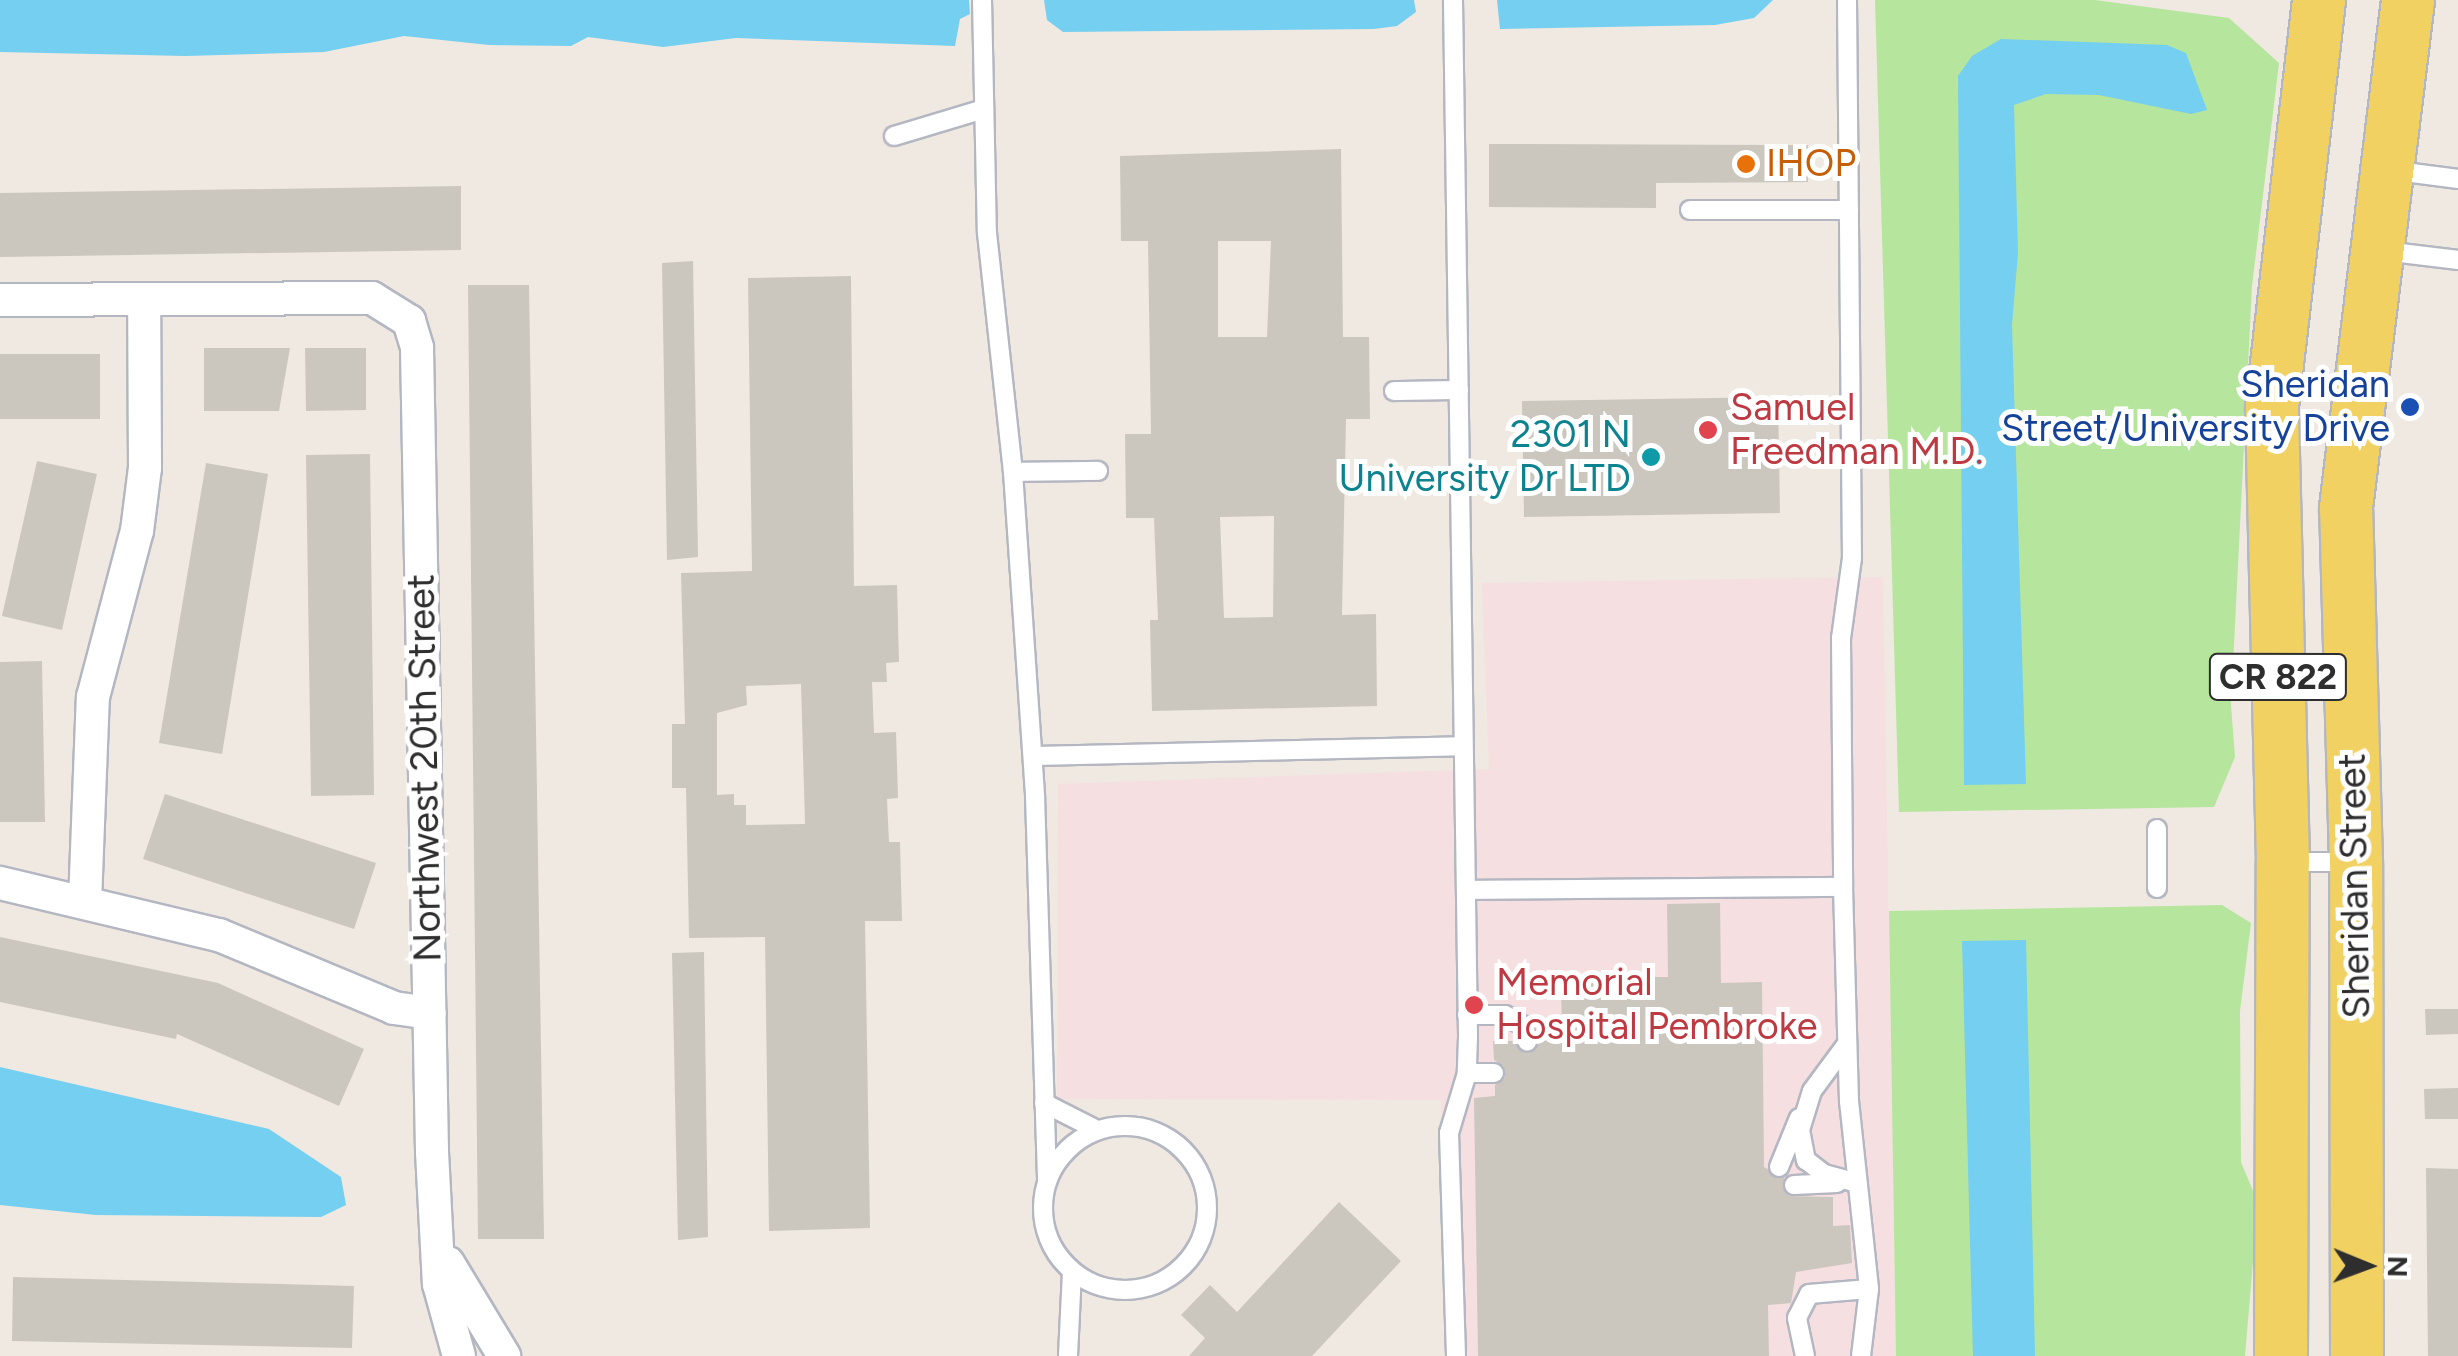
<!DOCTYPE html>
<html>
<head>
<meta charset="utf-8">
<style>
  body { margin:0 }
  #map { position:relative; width:2458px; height:1356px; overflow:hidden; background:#efe9e1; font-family:Figtree,sans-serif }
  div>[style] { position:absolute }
  .medical>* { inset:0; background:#f5dfe0 }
  .green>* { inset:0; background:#b6e59e }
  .water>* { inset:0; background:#75cff0 }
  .building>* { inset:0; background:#cbc7bf }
  .roads { filter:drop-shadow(2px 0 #b4b7c1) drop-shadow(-2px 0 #b4b7c1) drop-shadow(0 2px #b4b7c1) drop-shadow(0 -2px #b4b7c1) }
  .service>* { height:18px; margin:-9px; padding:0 9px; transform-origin:9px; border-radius:9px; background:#fff }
  .service>.ring { margin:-9px; padding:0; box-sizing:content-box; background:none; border:18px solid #fff; border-radius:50% }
  .minor>* { height:32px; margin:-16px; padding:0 16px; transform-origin:16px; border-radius:16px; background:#fff }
  .primary>* { height:52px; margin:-26px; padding:0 26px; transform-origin:26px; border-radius:26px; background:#f2d163 }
  .dots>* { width:28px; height:28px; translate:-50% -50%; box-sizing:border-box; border:5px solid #fff; border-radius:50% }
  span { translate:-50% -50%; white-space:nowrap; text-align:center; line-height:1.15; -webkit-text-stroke:10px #fff; paint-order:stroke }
  .shield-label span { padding:2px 8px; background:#fff; border:2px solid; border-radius:8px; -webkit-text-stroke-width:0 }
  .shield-label { font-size:35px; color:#2e2e2e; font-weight:700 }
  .food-label { font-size:38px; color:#c56008 }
  .left { translate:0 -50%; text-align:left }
  .transit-label { font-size:38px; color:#164399 }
  .right { translate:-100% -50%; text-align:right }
  .health-label { font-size:38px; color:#be3a42 }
  .culture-label { font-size:38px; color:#0d838f }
  .street-label { font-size:38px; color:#2e2e2e }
  .north { position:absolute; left:2318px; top:1216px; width:100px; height:100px; -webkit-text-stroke:8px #fff; paint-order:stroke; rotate:91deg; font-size:28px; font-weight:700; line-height:40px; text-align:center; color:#2e2e2e }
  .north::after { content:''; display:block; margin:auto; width:35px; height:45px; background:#2e2e2e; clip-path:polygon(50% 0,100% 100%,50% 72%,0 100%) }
</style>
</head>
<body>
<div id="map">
  <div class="medical">
    <i style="clip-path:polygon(1883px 577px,1896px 1356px,1451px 1356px,1441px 1100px,1057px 1099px,1058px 784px,1489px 769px,1482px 583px)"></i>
  </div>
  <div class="green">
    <i style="clip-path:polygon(1875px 0,2095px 0,2229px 18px,2279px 63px,2252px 286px,2231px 705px,2235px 757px,2214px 807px,1899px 812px)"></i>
    <i style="clip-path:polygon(2222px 905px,2251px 923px,2240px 1011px,2241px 1162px,2258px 1203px,2245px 1356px,1896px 1356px,1889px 911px)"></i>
  </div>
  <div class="water">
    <i style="clip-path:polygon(0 0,969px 0,970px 14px,960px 19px,955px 46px,736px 38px,663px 47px,588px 37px,571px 46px,489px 45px,404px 36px,324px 52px,186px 56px,0 52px)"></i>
    <i style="clip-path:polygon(1044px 0,1414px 0,1416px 12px,1397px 26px,1374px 29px,1063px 32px,1047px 20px)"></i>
    <i style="clip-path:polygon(1497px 0,1773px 0,1754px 18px,1715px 25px,1500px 29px)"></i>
    <i style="clip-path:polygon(2001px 39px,2167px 45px,2186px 53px,2207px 110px,2191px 114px,2099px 95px,2046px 94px,2014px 105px,2018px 253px,2012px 325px,2026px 784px,1964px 785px,1958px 76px,1972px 56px)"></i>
    <i style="clip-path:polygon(2026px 940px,2035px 1356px,1973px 1356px,1962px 941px)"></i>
    <i style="clip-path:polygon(0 1067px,269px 1129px,341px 1177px,346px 1205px,321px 1217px,96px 1215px,0 1205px)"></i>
  </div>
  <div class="building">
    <i style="clip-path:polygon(1489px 144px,1808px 145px,1808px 182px,1656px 183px,1656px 208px,1489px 207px)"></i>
    <i style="clip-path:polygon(evenodd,1341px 149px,1343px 337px,1369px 337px,1370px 419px,1346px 419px,1342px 615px,1376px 614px,1377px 706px,1152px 711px,1150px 620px,1158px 620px,1154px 518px,1126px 518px,1125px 434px,1151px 434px,1148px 241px,1121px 241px,1120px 156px,1341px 149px,1218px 241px,1271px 241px,1267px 337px,1218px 337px,1218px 241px,1341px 149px,1274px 516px,1273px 617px,1224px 618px,1220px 517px,1274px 516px)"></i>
    <i style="clip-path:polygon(461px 186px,461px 250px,0 257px,0 193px)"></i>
    <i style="clip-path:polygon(693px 261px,698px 557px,667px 560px,662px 263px)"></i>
    <i style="clip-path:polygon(evenodd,851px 276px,854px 586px,897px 585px,899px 662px,886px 663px,887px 682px,872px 682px,874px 733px,896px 732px,898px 798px,887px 799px,889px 842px,900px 842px,902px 921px,865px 921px,870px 1228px,769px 1231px,765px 937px,689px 938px,686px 788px,672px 788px,672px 724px,685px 724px,681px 573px,752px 571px,748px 278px,851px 276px,801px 684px,805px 824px,746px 825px,746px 805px,734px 805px,734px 794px,717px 795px,717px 713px,747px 705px,746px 686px,801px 684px)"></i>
    <i style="clip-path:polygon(468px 285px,529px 285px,544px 1239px,478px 1239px)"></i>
    <i style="clip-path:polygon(204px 348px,290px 348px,279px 411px,204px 411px)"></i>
    <i style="clip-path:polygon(305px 348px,366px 348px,366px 410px,306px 411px)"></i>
    <i style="clip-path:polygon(0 354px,100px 354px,100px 419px,0 419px)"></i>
    <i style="clip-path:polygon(1778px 397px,1780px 513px,1524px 517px,1522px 401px)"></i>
    <i style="clip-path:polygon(370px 454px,374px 795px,311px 796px,306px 455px)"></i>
    <i style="clip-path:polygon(37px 461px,97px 474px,62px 630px,2px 616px)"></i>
    <i style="clip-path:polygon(206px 463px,268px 474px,222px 754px,159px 743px)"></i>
    <i style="clip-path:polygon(42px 661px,45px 822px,0 822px,0 662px)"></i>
    <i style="clip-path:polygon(165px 794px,376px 863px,354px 929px,143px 859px)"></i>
    <i style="clip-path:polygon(1720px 903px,1721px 983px,1762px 982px,1764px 1167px,1784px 1178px,1789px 1196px,1833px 1197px,1833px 1226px,1850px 1225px,1852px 1263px,1796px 1272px,1791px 1303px,1768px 1305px,1769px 1356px,1478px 1356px,1474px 1098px,1495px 1096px,1495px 1085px,1505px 1078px,1504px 1066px,1494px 1060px,1493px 1041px,1514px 1041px,1529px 1053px,1539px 1040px,1563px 1040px,1561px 997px,1591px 998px,1590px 977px,1668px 977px,1667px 904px)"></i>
    <i style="clip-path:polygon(0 937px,218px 983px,364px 1049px,339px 1106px,177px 1034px,176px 1039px,0 1002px)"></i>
    <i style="clip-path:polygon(704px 952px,708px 1237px,678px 1240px,672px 953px)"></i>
    <i style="clip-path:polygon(2425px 1009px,2458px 1009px,2458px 1034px,2426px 1035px)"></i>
    <i style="clip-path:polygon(2458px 1088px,2458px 1119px,2425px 1119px,2424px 1089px)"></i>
    <i style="clip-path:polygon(2426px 1168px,2458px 1169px,2458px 1356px,2428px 1356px)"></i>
    <i style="clip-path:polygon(1339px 1202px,1401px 1261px,1312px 1356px,1189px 1356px,1205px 1338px,1181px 1315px,1210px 1285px,1237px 1312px)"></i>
    <i style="clip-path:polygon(13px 1277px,354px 1286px,352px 1348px,12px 1341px)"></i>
  </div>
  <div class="roads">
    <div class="service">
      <i style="left:982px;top:0;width:233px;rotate:88.8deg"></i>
      <i style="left:987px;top:233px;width:240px;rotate:83.8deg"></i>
      <i style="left:1013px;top:472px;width:325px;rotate:86.1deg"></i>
      <i style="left:1035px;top:796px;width:385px;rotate:88.2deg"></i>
      <i style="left:1453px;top:0;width:1037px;rotate:89.17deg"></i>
      <i style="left:1468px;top:1037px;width:36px;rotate:92deg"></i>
      <i style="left:1467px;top:1073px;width:63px;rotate:106.7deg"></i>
      <i style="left:1449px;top:1133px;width:223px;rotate:88.2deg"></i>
      <i style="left:1847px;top:0;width:558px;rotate:89.49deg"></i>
      <i style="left:1852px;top:558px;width:81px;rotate:97.8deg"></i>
      <i style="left:1841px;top:638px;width:249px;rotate:89.5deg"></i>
      <i style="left:1843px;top:887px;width:214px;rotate:88.4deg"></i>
      <i style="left:1849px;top:1101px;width:189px;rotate:83.9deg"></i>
      <i style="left:1869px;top:1289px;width:67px;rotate:96.8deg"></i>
      <i style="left:894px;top:136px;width:94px;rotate:-16.7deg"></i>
      <i style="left:2389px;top:170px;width:70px;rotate:7.4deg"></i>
      <i style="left:1690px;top:210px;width:159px"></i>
      <i style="left:2384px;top:251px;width:75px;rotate:6.9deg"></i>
      <i style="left:1394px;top:391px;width:65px;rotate:-0.9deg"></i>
      <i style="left:1013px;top:472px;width:85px;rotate:-0.7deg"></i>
      <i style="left:1033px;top:756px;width:430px;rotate:-1.3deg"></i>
      <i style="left:2157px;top:829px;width:59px;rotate:90deg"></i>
      <i style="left:2288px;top:862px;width:64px"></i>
      <i style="left:1466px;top:890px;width:377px;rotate:-0.5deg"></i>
      <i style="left:1467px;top:1015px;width:38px"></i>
      <i style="left:1505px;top:1015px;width:21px;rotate:31deg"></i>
      <i style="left:1523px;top:1026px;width:16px;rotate:75deg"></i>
      <i style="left:1846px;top:1045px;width:57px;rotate:126.5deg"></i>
      <i style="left:1812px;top:1091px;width:41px;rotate:107.1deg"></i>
      <i style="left:1800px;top:1130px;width:31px;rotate:79deg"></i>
      <i style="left:1806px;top:1160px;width:23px;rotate:38deg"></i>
      <i style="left:1824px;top:1174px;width:34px;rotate:15deg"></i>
      <i style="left:1467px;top:1073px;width:27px"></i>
      <i style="left:1044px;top:1103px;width:59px;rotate:27deg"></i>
      <i class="ring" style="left:1043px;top:1126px;width:146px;height:146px"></i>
      <i style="left:1779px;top:1167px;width:53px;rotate:-67.8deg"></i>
      <i style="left:1794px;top:1185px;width:43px;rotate:-2.7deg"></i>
      <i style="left:1068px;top:1356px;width:84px;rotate:-87.3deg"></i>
      <i style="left:1805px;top:1356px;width:39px;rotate:-102deg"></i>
      <i style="left:1797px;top:1318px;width:27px;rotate:-63deg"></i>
      <i style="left:1809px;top:1294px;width:60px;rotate:-4.8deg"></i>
    </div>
    <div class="minor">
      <i style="left:0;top:300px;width:372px;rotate:-0.3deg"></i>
      <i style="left:372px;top:298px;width:44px;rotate:31.9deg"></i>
      <i style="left:409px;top:321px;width:28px;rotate:73deg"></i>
      <i style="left:417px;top:348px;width:804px;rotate:88.93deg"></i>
      <i style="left:432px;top:1152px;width:132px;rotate:87deg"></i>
      <i style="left:439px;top:1284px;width:75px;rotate:74.5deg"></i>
      <i style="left:0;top:883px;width:225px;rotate:13.4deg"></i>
      <i style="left:219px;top:935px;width:190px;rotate:22.6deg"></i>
      <i style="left:394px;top:1008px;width:36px;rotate:8deg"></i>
      <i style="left:85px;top:902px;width:205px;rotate:-87.8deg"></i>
      <i style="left:93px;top:697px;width:172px;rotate:-75.2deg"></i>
      <i style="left:137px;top:531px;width:64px;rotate:-82.8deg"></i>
      <i style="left:145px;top:468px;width:169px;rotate:-90.3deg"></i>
      <i style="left:448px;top:1263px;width:109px;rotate:58.9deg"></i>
    </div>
    <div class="primary">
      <i style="left:2281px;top:1356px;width:494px;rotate:-89.8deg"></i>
      <i style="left:2283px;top:862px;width:455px;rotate:-91.4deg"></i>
      <i style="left:2272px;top:407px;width:410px;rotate:-83.4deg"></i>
      <i style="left:2357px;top:1356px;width:494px;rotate:-90.1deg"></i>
      <i style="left:2356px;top:862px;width:354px;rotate:-91.6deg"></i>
      <i style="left:2346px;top:508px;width:512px;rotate:-83.04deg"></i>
    </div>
  </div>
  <div class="dots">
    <i style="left:1746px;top:164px;background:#e8710a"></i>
    <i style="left:2410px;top:407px;background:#1a4fb4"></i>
    <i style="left:1708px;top:430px;background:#e0444e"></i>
    <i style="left:1651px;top:457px;background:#0f9aa8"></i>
    <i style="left:1474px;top:1005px;background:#e0444e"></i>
  </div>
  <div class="shield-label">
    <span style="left:2278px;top:677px">CR 822</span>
  </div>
  <div class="food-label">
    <span class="left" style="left:1766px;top:164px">IHOP</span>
  </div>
  <div class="transit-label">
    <span class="right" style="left:2390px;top:407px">Sheridan<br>Street/University Drive</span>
  </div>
  <div class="health-label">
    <span class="left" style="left:1730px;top:430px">Samuel<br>Freedman M.D.</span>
    <span class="left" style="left:1496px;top:1005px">Memorial<br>Hospital Pembroke</span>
  </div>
  <div class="culture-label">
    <span class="right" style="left:1631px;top:457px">2301 N<br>University Dr LTD</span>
  </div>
  <div class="street-label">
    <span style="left:425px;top:768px;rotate:-91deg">Northwest 20th Street</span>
    <span style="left:2355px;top:886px;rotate:-91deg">Sheridan Street</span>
  </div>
  <div class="north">N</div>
</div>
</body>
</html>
